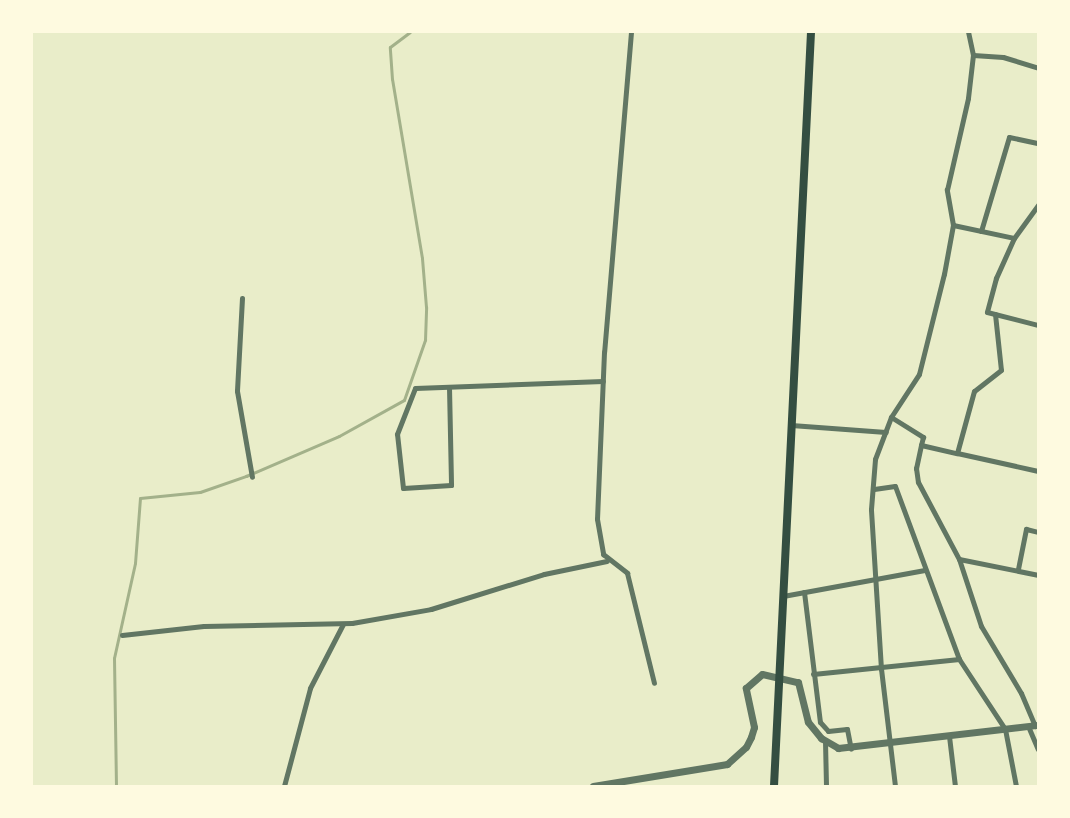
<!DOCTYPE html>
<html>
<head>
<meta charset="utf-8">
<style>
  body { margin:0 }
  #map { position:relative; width:1070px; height:818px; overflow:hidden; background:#e9edc9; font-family:"Archivo Narrow",sans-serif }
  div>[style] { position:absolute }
  .stream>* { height:3px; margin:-1.5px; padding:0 1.5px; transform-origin:1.5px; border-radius:1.5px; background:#a3b18a }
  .minor>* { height:5px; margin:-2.5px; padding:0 2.5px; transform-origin:2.5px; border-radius:2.5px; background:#617663 }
  .tertiary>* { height:7px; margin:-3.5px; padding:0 3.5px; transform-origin:3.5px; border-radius:3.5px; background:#617663 }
  .primary>* { height:8px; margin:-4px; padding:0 4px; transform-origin:4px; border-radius:4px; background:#344e41 }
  span { translate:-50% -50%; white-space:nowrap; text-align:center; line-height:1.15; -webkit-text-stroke:4.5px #fefae0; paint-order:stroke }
  .frame { position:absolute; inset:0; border:33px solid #fefae0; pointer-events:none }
</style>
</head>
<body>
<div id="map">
  <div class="stream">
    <i style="left:116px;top:786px;width:128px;rotate:-90.9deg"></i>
    <i style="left:114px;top:658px;width:97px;rotate:-77.5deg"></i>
    <i style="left:135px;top:563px;width:65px;rotate:-85.6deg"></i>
    <i style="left:140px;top:498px;width:60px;rotate:-5.7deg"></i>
    <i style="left:200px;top:492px;width:49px;rotate:-19.2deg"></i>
    <i style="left:246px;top:476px;width:101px;rotate:-23.3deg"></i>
    <i style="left:339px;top:436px;width:74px;rotate:-29deg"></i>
    <i style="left:404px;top:400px;width:64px;rotate:-70.7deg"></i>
    <i style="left:425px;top:340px;width:33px;rotate:-88deg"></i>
    <i style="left:426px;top:307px;width:49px;rotate:-94.7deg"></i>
    <i style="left:422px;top:258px;width:181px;rotate:-99.5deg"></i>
    <i style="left:392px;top:79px;width:32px;rotate:-94deg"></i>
    <i style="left:390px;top:47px;width:25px;rotate:-37deg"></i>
  </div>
  <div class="minor">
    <i style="left:631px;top:32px;width:321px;rotate:94.8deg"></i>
    <i style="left:604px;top:352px;width:167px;rotate:92.4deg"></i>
    <i style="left:597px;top:519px;width:36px;rotate:80deg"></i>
    <i style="left:603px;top:554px;width:31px;rotate:38deg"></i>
    <i style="left:627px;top:573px;width:113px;rotate:76.2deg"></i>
    <i style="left:973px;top:55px;width:30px;rotate:4deg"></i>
    <i style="left:1003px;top:57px;width:37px;rotate:17deg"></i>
    <i style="left:1038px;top:205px;width:41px;rotate:126deg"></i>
    <i style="left:1014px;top:238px;width:44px;rotate:114.2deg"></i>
    <i style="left:996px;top:278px;width:35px;rotate:105deg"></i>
    <i style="left:987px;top:312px;width:53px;rotate:14.3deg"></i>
    <i style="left:953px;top:225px;width:62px;rotate:12deg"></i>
    <i style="left:981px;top:231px;width:98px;rotate:-73.4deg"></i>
    <i style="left:1009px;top:137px;width:30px;rotate:12deg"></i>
    <i style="left:242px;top:298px;width:93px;rotate:93.1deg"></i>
    <i style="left:237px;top:391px;width:87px;rotate:80.1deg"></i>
    <i style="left:995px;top:314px;width:56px;rotate:83.9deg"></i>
    <i style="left:1001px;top:370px;width:34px;rotate:142deg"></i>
    <i style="left:974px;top:391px;width:64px;rotate:105.3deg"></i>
    <i style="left:957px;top:453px;width:83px;rotate:12.5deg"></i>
    <i style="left:449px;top:387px;width:98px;rotate:88.8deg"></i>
    <i style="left:451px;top:485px;width:48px;rotate:176.4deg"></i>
    <i style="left:403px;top:488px;width:54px;rotate:-96.3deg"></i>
    <i style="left:397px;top:434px;width:49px;rotate:-68.6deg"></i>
    <i style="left:415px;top:388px;width:188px;rotate:-2.1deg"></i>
    <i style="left:891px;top:417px;width:38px;rotate:32deg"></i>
    <i style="left:923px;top:437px;width:8px;rotate:104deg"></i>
    <i style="left:921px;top:445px;width:37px;rotate:13deg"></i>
    <i style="left:791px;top:425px;width:95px;rotate:4.2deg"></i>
    <i style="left:921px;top:445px;width:24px;rotate:102deg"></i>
    <i style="left:916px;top:468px;width:14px;rotate:82deg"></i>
    <i style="left:918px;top:482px;width:87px;rotate:62deg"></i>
    <i style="left:959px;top:559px;width:71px;rotate:71.8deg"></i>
    <i style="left:981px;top:626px;width:78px;rotate:59.2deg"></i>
    <i style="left:1021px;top:693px;width:36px;rotate:67deg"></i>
    <i style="left:874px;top:489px;width:21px;rotate:-8deg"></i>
    <i style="left:895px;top:486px;width:184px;rotate:69.7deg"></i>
    <i style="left:959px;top:659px;width:84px;rotate:56.7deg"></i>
    <i style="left:1005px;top:729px;width:58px;rotate:79.1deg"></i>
    <i style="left:959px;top:559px;width:81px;rotate:11.4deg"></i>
    <i style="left:1018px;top:569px;width:41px;rotate:-78.7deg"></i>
    <i style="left:1026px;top:529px;width:12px;rotate:14deg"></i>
    <i style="left:804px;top:592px;width:131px;rotate:83deg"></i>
    <i style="left:820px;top:722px;width:12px;rotate:48deg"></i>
    <i style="left:828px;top:731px;width:19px;rotate:-6deg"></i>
    <i style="left:847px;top:729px;width:20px;rotate:79deg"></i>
    <i style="left:783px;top:596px;width:144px;rotate:-10.4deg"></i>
    <i style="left:122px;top:635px;width:82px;rotate:-6.3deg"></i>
    <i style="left:204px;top:626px;width:148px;rotate:-1.2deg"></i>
    <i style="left:352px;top:623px;width:80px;rotate:-10deg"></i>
    <i style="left:431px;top:609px;width:118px;rotate:-17.2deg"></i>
    <i style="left:544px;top:574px;width:64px;rotate:-11.7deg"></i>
    <i style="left:813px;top:674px;width:147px;rotate:-5.9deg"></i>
    <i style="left:1028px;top:726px;width:25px;rotate:67deg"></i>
    <i style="left:949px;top:736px;width:50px;rotate:83.2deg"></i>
    <i style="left:825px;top:741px;width:45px;rotate:88.7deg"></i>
    <i style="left:284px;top:786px;width:101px;rotate:-75.1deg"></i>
    <i style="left:310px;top:688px;width:72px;rotate:-62.7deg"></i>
    <i style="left:895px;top:786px;width:118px;rotate:-96.8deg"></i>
    <i style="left:881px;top:669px;width:160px;rotate:-93.6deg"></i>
    <i style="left:871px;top:509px;width:50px;rotate:-85.4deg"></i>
    <i style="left:875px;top:459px;width:45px;rotate:-69.1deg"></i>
    <i style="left:891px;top:417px;width:51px;rotate:-56.9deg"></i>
    <i style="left:919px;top:374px;width:103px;rotate:-76deg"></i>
    <i style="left:944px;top:274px;width:50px;rotate:-79.6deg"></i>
    <i style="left:953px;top:225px;width:36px;rotate:-100deg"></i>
    <i style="left:947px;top:190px;width:94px;rotate:-77.1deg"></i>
    <i style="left:968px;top:98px;width:43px;rotate:-83.4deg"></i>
    <i style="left:973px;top:55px;width:24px;rotate:-102deg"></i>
  </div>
  <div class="tertiary">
    <i style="left:593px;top:786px;width:136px;rotate:-9.3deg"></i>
    <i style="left:727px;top:764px;width:25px;rotate:-42deg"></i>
    <i style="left:746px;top:747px;width:11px;rotate:-63deg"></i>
    <i style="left:751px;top:737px;width:10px;rotate:-73deg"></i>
    <i style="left:754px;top:727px;width:40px;rotate:-102deg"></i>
    <i style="left:746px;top:688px;width:21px;rotate:-41deg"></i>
    <i style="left:762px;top:674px;width:37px;rotate:13deg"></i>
    <i style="left:798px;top:682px;width:41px;rotate:76deg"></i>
    <i style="left:808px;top:722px;width:21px;rotate:51deg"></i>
    <i style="left:821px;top:738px;width:20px;rotate:30deg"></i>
    <i style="left:838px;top:748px;width:201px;rotate:-6.6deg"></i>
  </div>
  <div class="primary">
    <i style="left:774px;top:786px;width:755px;rotate:-87.19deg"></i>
  </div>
  <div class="frame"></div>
</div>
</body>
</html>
